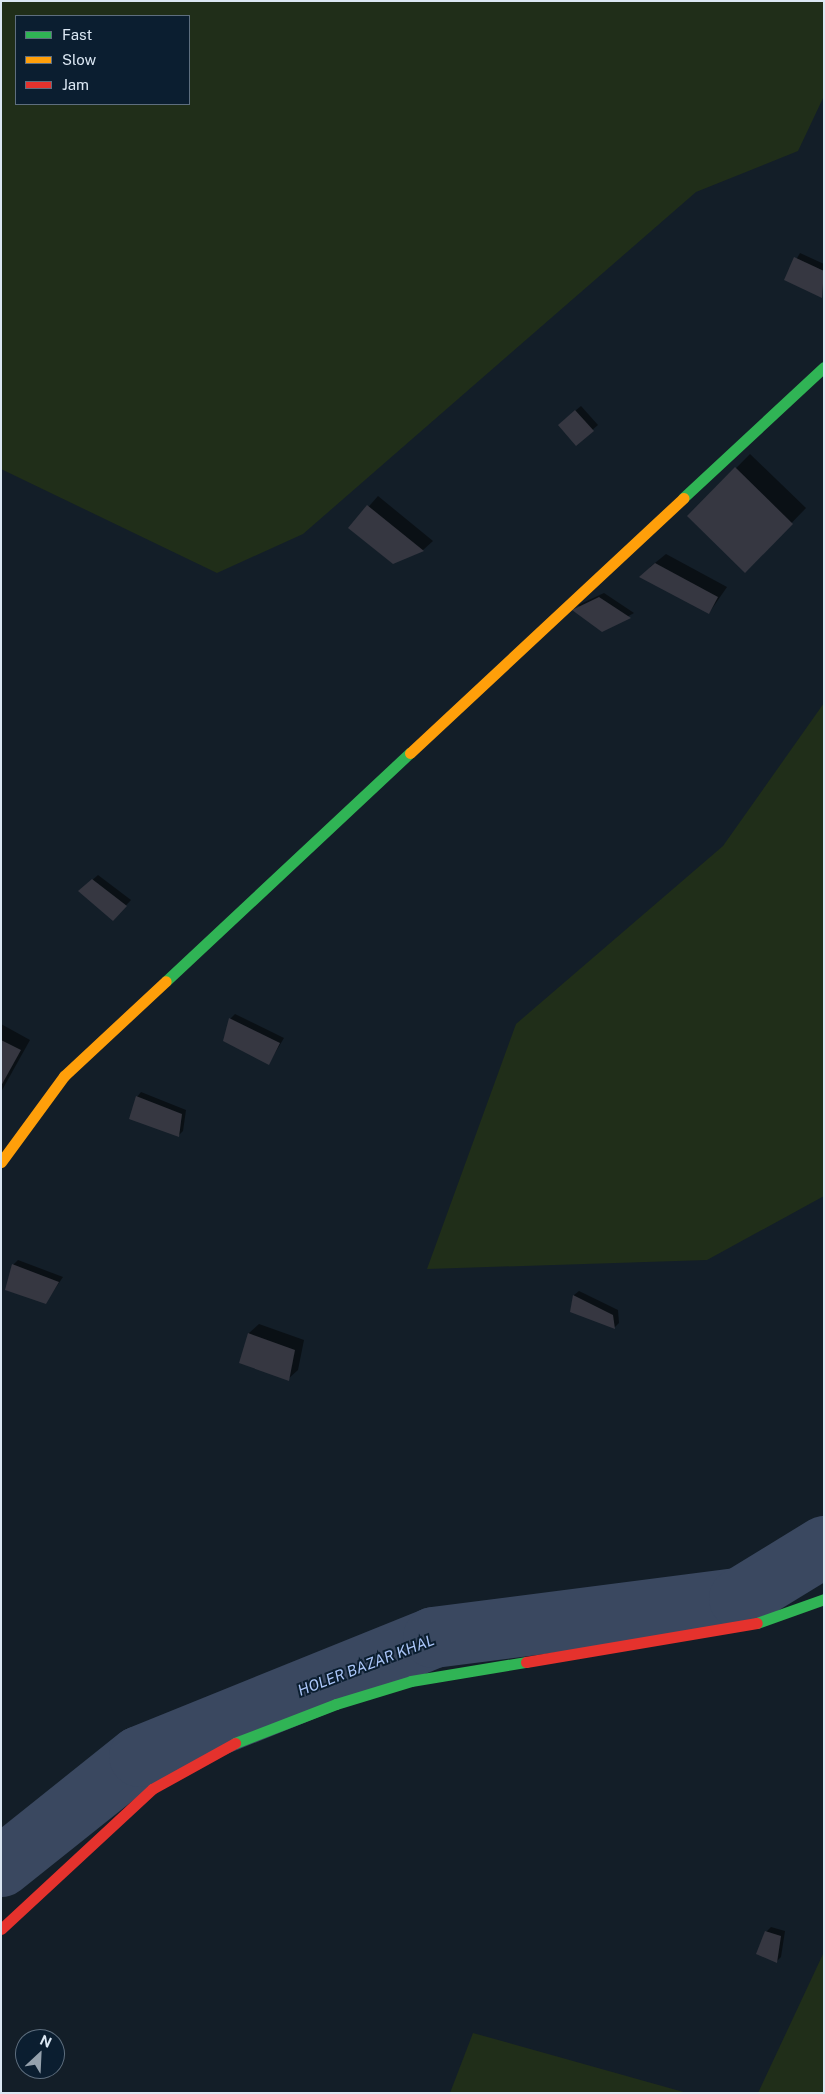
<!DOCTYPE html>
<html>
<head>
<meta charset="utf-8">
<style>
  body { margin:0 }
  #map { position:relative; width:825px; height:2094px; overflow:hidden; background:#131e28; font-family:"Public Sans",sans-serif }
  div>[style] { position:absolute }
  .green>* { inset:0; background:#202e19 }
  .shadow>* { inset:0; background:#0007 }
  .river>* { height:61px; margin:-30.5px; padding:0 30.5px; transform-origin:30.5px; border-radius:30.5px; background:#3a4860 }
  .building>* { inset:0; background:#363741 }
  .fast>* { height:11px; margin:-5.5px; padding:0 5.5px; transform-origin:5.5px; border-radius:5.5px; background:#30b455 }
  .slow>* { height:11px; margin:-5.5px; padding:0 5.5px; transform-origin:5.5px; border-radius:5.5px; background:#ff9f0a }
  .jam>* { height:11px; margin:-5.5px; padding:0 5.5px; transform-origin:5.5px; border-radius:5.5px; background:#e5322d }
  span { translate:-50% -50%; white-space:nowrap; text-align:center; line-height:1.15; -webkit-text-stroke:4px #0b1e30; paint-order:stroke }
  .water-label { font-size:15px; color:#acc7fa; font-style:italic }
  .frame { position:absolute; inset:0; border:2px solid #dbe7f3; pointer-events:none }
  .legend { position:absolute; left:15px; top:15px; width:175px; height:90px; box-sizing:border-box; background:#0b1e30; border:1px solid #5e6e7e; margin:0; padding:6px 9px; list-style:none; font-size:15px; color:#dbe7f3 }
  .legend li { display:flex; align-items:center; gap:10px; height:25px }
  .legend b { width:25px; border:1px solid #5e6e7e }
  .north { position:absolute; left:15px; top:2029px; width:50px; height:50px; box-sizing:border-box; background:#0b1e30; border:1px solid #5e6e7e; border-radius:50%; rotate:25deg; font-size:14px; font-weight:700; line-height:20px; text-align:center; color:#dbe7f3 }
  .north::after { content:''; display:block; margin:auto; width:18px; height:22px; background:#95a1ac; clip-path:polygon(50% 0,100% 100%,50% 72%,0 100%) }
</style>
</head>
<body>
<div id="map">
  <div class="green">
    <i style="clip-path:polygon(evenodd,1px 1px,824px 1px,824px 96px,798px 151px,696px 192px,303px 534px,217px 573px,1px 469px,1px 1px,16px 16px,189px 16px,189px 104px,16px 104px,16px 16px)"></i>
    <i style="clip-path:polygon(824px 703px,824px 1196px,707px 1260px,427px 1269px,516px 1024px,723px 846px)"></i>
    <i style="clip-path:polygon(824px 1952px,824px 2093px,758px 2093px)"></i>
    <i style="clip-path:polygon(473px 2033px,687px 2093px,450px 2093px)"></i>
  </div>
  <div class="shadow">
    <i style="clip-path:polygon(800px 253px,824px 264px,822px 296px,785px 279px)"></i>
    <i style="clip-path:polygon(581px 406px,598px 425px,576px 444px,564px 420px)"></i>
    <i style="clip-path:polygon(750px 454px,806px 508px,745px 571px,689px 516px)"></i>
    <i style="clip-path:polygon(378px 496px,433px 541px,423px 550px,393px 563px,350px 528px)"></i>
    <i style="clip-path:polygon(666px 554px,727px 587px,709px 613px,650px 567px)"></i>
    <i style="clip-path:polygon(604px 593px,634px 613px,602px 631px,578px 605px)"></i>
    <i style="clip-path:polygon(98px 875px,131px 900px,113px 919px,80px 891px)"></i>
    <i style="clip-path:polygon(235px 1014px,284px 1038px,269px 1063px,230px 1019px)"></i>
    <i style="clip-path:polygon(1px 1024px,30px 1040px,1px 1092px)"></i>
    <i style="clip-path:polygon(141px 1092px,186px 1110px,183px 1131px,178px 1136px,137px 1097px)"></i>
    <i style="clip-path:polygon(18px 1260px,63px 1277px,46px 1302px,13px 1265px)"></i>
    <i style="clip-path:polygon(579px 1291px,618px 1310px,619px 1323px,615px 1327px,571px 1311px,574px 1295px)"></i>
    <i style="clip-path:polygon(259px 1324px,304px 1340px,298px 1370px,288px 1379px,240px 1362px,249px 1333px)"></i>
    <i style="clip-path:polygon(771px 1927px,785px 1931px,781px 1957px,777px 1961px,766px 1932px)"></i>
  </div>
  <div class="river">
    <i style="left:1px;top:1866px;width:176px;rotate:-38.6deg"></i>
    <i style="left:139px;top:1756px;width:317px;rotate:-22deg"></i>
    <i style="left:433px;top:1637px;width:308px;rotate:-7.3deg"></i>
    <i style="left:739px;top:1598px;width:100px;rotate:-31.5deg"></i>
  </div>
  <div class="building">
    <i style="clip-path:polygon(794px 257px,824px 271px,822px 298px,784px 280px)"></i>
    <i style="clip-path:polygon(575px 410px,594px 431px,576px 446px,558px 425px)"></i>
    <i style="clip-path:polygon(735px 467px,793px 524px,745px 573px,687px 516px)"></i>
    <i style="clip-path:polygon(367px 505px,424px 551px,393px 564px,348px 528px)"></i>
    <i style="clip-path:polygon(655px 563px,718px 597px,709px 614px,639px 577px)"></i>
    <i style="clip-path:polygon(599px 597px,631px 618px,602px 632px,572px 610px)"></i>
    <i style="clip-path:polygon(92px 879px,127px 906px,113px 921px,78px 891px)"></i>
    <i style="clip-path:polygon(229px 1018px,280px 1043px,269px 1065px,223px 1041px)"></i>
    <i style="clip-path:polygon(1px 1040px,21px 1050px,1px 1086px)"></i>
    <i style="clip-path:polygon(136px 1096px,182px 1114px,179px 1137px,129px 1119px)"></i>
    <i style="clip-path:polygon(12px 1264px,59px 1282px,46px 1304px,5px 1290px)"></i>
    <i style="clip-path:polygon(573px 1295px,613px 1315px,615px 1329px,570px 1312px)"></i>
    <i style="clip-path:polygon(248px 1333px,295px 1350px,289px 1381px,239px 1363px)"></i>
    <i style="clip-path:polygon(765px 1931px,781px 1936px,777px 1963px,756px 1954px)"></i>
  </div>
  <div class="fast">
    <i style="left:683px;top:498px;width:192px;rotate:-42.9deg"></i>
    <i style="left:166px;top:981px;width:334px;rotate:-43.1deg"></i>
    <i style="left:757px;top:1623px;width:71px;rotate:-19.7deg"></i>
    <i style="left:235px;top:1743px;width:108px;rotate:-21.1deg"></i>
    <i style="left:336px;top:1704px;width:78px;rotate:-17deg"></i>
    <i style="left:411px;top:1681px;width:117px;rotate:-9.4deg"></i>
  </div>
  <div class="slow">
    <i style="left:410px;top:753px;width:374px;rotate:-43deg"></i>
    <i style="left:1px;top:1162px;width:107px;rotate:-53.8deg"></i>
    <i style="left:64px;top:1076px;width:139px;rotate:-43deg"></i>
  </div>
  <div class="jam">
    <i style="left:526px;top:1662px;width:234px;rotate:-9.6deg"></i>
    <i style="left:1px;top:1929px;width:206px;rotate:-42.8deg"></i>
    <i style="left:152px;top:1789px;width:95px;rotate:-29deg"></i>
  </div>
  <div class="water-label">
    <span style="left:366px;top:1665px;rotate:-21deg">HOLER BAZAR KHAL</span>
  </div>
  <div class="frame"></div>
  <ul class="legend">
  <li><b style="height:6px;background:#30b455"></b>Fast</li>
  <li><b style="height:6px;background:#ff9f0a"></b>Slow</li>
  <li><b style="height:6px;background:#e5322d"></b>Jam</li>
  </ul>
  <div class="north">N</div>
</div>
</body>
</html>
